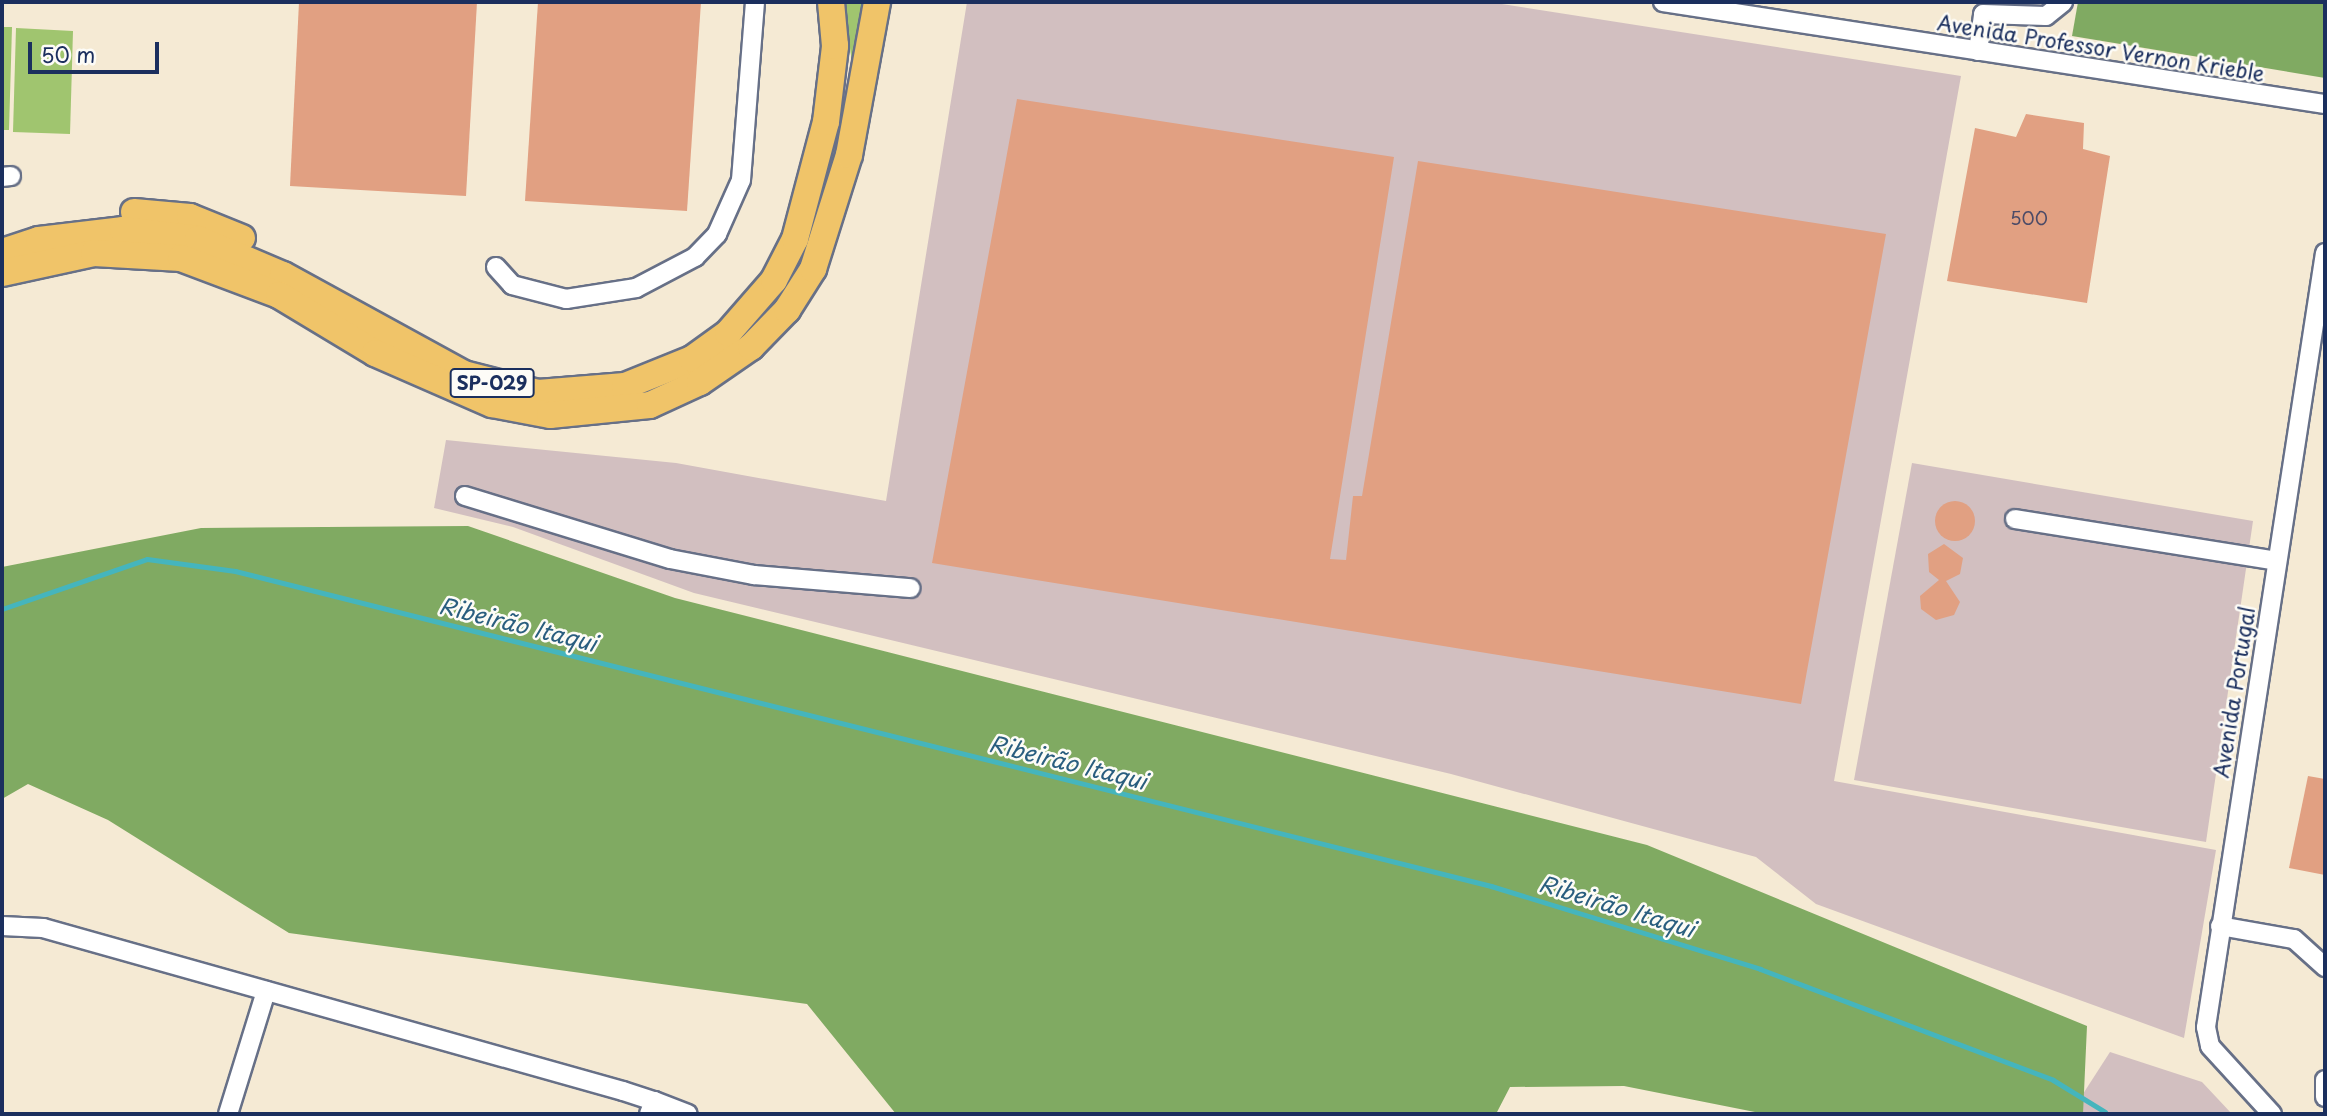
<!DOCTYPE html>
<html>
<head>
<meta charset="utf-8">
<style>
  body { margin:0 }
  #map { position:relative; width:2327px; height:1116px; overflow:hidden; background:#f5ead4; font-family:"Playpen Sans",sans-serif }
  div>[style] { position:absolute }
  .industrial>* { inset:0; background:#d2bfc0 }
  .green>* { inset:0; background:#a0c56f }
  .forest>* { inset:0; background:#80aa62 }
  .stream>* { height:5px; margin:-2.5px; padding:0 2.5px; transform-origin:2.5px; border-radius:2.5px; background:#45b5bd }
  .building>* { inset:0; background:#e1a082 }
  .round { border-radius:50% }
  .roads { filter:drop-shadow(2px 0 #677087) drop-shadow(-2px 0 #677087) drop-shadow(0 2px #677087) drop-shadow(0 -2px #677087) }
  .minor>* { height:18px; margin:-9px; padding:0 9px; transform-origin:9px; border-radius:9px; background:#fff }
  .highway>* { height:26px; margin:-13px; padding:0 13px; transform-origin:13px; border-radius:13px; background:#f0c469 }
  span { translate:-50% -50%; white-space:nowrap; text-align:center; line-height:1.15; -webkit-text-stroke:5px #fdfcf7; paint-order:stroke }
  .number-label { font-size:18px; color:#4c4b67 }
  .number-label span { -webkit-text-stroke-width:0 }
  .shield-label span { padding:2px 5px; background:#fdfcf7; border:2px solid; border-radius:5px; -webkit-text-stroke-width:0 }
  .shield-label { font-size:19px; color:#1b2f5e; font-weight:700 }
  .street-label { font-size:21px; color:#1b2f5e }
  .water-label { font-size:23px; color:#2a5e7f; font-style:italic }
  .frame { position:absolute; inset:0; border:4px solid #1b2f5e; pointer-events:none }
  .scale { position:absolute; left:28px; top:42px; width:131px; height:32px; box-sizing:border-box; border:4px solid #1b2f5e; border-top:0; padding-left:9px; font-size:21px; line-height:24px; white-space:nowrap; color:#1b2f5e; -webkit-text-stroke:5px #fdfcf7; paint-order:stroke }
</style>
</head>
<body>
<div id="map">
  <div class="industrial">
    <i style="clip-path:polygon(967px 2px,1489px 2px,1961px 76px,1834px 781px,2216px 850px,2184px 1038px,1816px 904px,1756px 857px,1451px 774px,694px 593px,513px 527px,434px 508px,446px 440px,676px 463px,886px 501px)"></i>
    <i style="clip-path:polygon(1912px 463px,2253px 521px,2206px 842px,1854px 780px)"></i>
    <i style="clip-path:polygon(2110px 1052px,2202px 1082px,2232px 1114px,2070px 1114px)"></i>
  </div>
  <div class="green">
    <i style="clip-path:polygon(844px 2px,863px 2px,853px 71px)"></i>
    <i style="clip-path:polygon(2px 27px,12px 27px,9px 130px,2px 130px)"></i>
    <i style="clip-path:polygon(16px 28px,73px 31px,70px 134px,13px 132px)"></i>
  </div>
  <div class="forest">
    <i style="clip-path:polygon(2078px 2px,2325px 2px,2325px 78px,2072px 36px)"></i>
    <i style="clip-path:polygon(468px 526px,675px 598px,1647px 845px,2087px 1026px,2083px 1114px,1765px 1114px,1624px 1086px,1510px 1087px,1496px 1114px,896px 1114px,807px 1004px,289px 933px,108px 820px,28px 784px,2px 799px,2px 567px,201px 528px)"></i>
  </div>
  <div class="stream">
    <i style="left:2px;top:609px;width:153px;rotate:-19deg"></i>
    <i style="left:147px;top:559px;width:89px;rotate:7.8deg"></i>
    <i style="left:235px;top:571px;width:1295px;rotate:14.08deg"></i>
    <i style="left:1491px;top:886px;width:282px;rotate:17.1deg"></i>
    <i style="left:1760px;top:969px;width:313px;rotate:20.7deg"></i>
    <i style="left:2053px;top:1080px;width:61px;rotate:31.6deg"></i>
  </div>
  <div class="building">
    <i style="clip-path:polygon(299px 2px,477px 2px,466px 196px,290px 186px)"></i>
    <i style="clip-path:polygon(538px 2px,701px 2px,687px 211px,525px 201px)"></i>
    <i style="clip-path:polygon(1017px 99px,1394px 157px,1330px 559px,1346px 560px,1353px 496px,1362px 496px,1418px 161px,1886px 234px,1801px 704px,932px 563px)"></i>
    <i style="clip-path:polygon(2026px 114px,2084px 123px,2083px 149px,2110px 156px,2087px 303px,1947px 281px,1975px 128px,2016px 137px)"></i>
    <i class="round" style="left:1935px;top:501px;width:40px;height:40px"></i>
    <i style="clip-path:polygon(1944px 544px,1963px 558px,1960px 574px,1946px 581px,1960px 602px,1954px 615px,1936px 620px,1921px 609px,1920px 596px,1939px 580px,1929px 572px,1928px 554px)"></i>
    <i style="clip-path:polygon(2308px 776px,2325px 779px,2325px 875px,2289px 868px)"></i>
  </div>
  <div class="roads">
    <div class="minor">
      <i style="left:1663px;top:2px;width:670px;rotate:8.76deg"></i>
      <i style="left:1978px;top:51px;width:37px;rotate:-82deg"></i>
      <i style="left:1983px;top:14px;width:63px;rotate:1.8deg"></i>
      <i style="left:2046px;top:16px;width:22px;rotate:-39deg"></i>
      <i style="left:2px;top:177px;width:9px;rotate:-6deg"></i>
      <i style="left:496px;top:267px;width:24px;rotate:48deg"></i>
      <i style="left:512px;top:285px;width:56px;rotate:14.5deg"></i>
      <i style="left:566px;top:299px;width:71px;rotate:-8.9deg"></i>
      <i style="left:636px;top:288px;width:67px;rotate:-27.7deg"></i>
      <i style="left:695px;top:257px;width:32px;rotate:-46deg"></i>
      <i style="left:717px;top:234px;width:59px;rotate:-66deg"></i>
      <i style="left:741px;top:180px;width:179px;rotate:-85.5deg"></i>
      <i style="left:465px;top:496px;width:214px;rotate:17.1deg"></i>
      <i style="left:670px;top:559px;width:86px;rotate:10.8deg"></i>
      <i style="left:754px;top:575px;width:157px;rotate:4.8deg"></i>
      <i style="left:2015px;top:519px;width:264px;rotate:9.1deg"></i>
      <i style="left:2px;top:926px;width:41px;rotate:2.8deg"></i>
      <i style="left:43px;top:928px;width:602px;rotate:15.7deg"></i>
      <i style="left:623px;top:1091px;width:33px;rotate:18deg"></i>
      <i style="left:654px;top:1101px;width:14px;rotate:111deg"></i>
      <i style="left:2220px;top:926px;width:75px;rotate:10deg"></i>
      <i style="left:2294px;top:939px;width:42px;rotate:42.1deg"></i>
      <i style="left:2325px;top:1080px;width:17px;rotate:90deg"></i>
      <i style="left:654px;top:1101px;width:36px;rotate:21deg"></i>
      <i style="left:228px;top:1114px;width:129px;rotate:-72.8deg"></i>
      <i style="left:2272px;top:1114px;width:92px;rotate:-132.4deg"></i>
      <i style="left:2210px;top:1046px;width:19px;rotate:-102deg"></i>
      <i style="left:2206px;top:1027px;width:783px;rotate:-81.26deg"></i>
    </div>
    <div class="highway">
      <i style="left:134px;top:212px;width:56px;rotate:5.1deg"></i>
      <i style="left:190px;top:217px;width:56px;rotate:22deg"></i>
      <i style="left:2px;top:252px;width:39px;rotate:-18deg"></i>
      <i style="left:39px;top:240px;width:85px;rotate:-6.8deg"></i>
      <i style="left:123px;top:230px;width:76px;rotate:6.8deg"></i>
      <i style="left:198px;top:239px;width:92px;rotate:23deg"></i>
      <i style="left:283px;top:275px;width:206px;rotate:28.7deg"></i>
      <i style="left:464px;top:374px;width:76px;rotate:14.4deg"></i>
      <i style="left:538px;top:393px;width:87px;rotate:-4.6deg"></i>
      <i style="left:625px;top:386px;width:72px;rotate:-21.9deg"></i>
      <i style="left:692px;top:359px;width:44px;rotate:-35.8deg"></i>
      <i style="left:728px;top:333px;width:70px;rotate:-49deg"></i>
      <i style="left:774px;top:280px;width:46px;rotate:-62.9deg"></i>
      <i style="left:795px;top:239px;width:121px;rotate:-75.2deg"></i>
      <i style="left:826px;top:122px;width:77px;rotate:-83.2deg"></i>
      <i style="left:835px;top:46px;width:44px;rotate:-95.2deg"></i>
      <i style="left:2px;top:273px;width:94px;rotate:-12.3deg"></i>
      <i style="left:94px;top:253px;width:87px;rotate:3.3deg"></i>
      <i style="left:181px;top:258px;width:105px;rotate:20.7deg"></i>
      <i style="left:279px;top:295px;width:112px;rotate:31.1deg"></i>
      <i style="left:375px;top:353px;width:128px;rotate:23.6deg"></i>
      <i style="left:492px;top:404px;width:59px;rotate:10.7deg"></i>
      <i style="left:550px;top:415px;width:100px;rotate:-5.7deg"></i>
      <i style="left:650px;top:405px;width:55px;rotate:-24.7deg"></i>
      <i style="left:700px;top:382px;width:62px;rotate:-34.5deg"></i>
      <i style="left:751px;top:347px;width:52px;rotate:-45.8deg"></i>
      <i style="left:787px;top:310px;width:49px;rotate:-57.6deg"></i>
      <i style="left:813px;top:269px;width:120px;rotate:-72.5deg"></i>
      <i style="left:849px;top:155px;width:156px;rotate:-79.6deg"></i>
    </div>
  </div>
  <div class="number-label">
    <span style="left:2029px;top:218px">500</span>
  </div>
  <div class="shield-label">
    <span style="left:492px;top:383px">SP-029</span>
  </div>
  <div class="street-label">
    <span style="left:2101px;top:47px;rotate:9deg">Avenida Professor Vernon Krieble</span>
    <span style="left:2233px;top:692px;rotate:-81deg">Avenida Portugal</span>
  </div>
  <div class="water-label">
    <span style="left:518px;top:624px;rotate:14deg">Ribeirão Itaqui</span>
    <span style="left:1068px;top:762px;rotate:14deg">Ribeirão Itaqui</span>
    <span style="left:1617px;top:906px;rotate:17deg">Ribeirão Itaqui</span>
  </div>
  <div class="frame"></div>
  <div class="scale">50 m</div>
</div>
</body>
</html>
